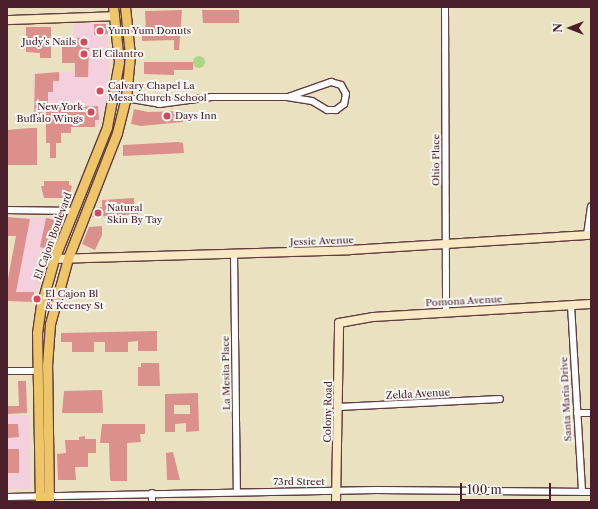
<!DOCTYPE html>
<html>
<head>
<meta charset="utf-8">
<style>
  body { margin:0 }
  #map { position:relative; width:598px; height:509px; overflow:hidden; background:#eae1c1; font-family:"Libre Caslon Text",serif }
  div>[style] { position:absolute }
  .built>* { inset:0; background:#f4cfdd }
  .green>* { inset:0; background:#acd682 }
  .round { border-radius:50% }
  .building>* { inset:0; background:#db908c }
  .roads { filter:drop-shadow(1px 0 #623c42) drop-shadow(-1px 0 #623c42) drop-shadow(0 1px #623c42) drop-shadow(0 -1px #623c42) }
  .street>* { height:6px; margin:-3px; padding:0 3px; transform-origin:3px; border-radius:3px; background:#fff }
  .secondary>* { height:8px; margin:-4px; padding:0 4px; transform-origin:4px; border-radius:4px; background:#f8e8c3 }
  .primary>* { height:9px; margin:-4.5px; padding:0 4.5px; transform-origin:4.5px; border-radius:4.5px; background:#eec569 }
  .dots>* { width:11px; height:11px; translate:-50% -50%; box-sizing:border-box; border:2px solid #f6f6f2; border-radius:50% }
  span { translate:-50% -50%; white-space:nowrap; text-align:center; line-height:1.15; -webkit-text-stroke:4px #f6f6f2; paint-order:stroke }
  .poi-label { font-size:10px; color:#4a1f2b }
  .left { translate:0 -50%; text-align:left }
  .right { translate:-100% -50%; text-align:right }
  .street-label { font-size:10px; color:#4a1f2b }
  .frame { position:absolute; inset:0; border:8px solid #4a1f2b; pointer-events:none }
  .north { position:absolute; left:550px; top:8px; width:40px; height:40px; -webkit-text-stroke:3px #f6f6f2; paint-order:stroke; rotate:270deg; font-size:11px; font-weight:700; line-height:16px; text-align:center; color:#4a1f2b }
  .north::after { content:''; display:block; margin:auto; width:14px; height:18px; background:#4a1f2b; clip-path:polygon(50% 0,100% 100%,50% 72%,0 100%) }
  .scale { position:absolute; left:460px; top:483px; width:91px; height:18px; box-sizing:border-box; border:2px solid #4a1f2b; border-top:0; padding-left:5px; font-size:12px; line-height:14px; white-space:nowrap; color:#4a1f2b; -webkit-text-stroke:3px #f6f6f2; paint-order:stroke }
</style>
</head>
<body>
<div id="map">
  <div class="built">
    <i style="clip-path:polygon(107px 23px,109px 69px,105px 102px,98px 126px,71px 127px,71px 133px,62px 133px,62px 120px,33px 120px,33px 73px,73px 72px,73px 24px)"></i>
    <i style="clip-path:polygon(20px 217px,54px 218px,60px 222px,34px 302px,7px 301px,7px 284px)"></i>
    <i style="clip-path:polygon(7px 415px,29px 415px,31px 489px,7px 489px)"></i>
  </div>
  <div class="green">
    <i class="round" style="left:193px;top:56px;width:12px;height:12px"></i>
  </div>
  <div class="building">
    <i style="clip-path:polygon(182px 10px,179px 50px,174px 50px,174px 40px,142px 41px,142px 30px,146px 30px,145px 11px)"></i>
    <i style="clip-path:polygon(202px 10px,239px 10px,239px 23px,203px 23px)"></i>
    <i style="clip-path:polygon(94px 24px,106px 24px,108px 34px,94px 35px)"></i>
    <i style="clip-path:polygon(26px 27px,51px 27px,51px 58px,40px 58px,40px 53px,26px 52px)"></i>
    <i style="clip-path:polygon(86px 37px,86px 48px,89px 48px,88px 77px,75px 77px,75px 63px,62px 63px,62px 47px,75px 47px,75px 38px)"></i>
    <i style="clip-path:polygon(144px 62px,193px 62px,193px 70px,174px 70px,174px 75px,144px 74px)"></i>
    <i style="clip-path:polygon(59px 72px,59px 81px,53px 81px,53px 92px,48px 92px,48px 108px,98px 106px,99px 120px,95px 120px,95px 127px,71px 127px,71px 133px,61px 133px,61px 143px,56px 143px,56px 158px,50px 158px,50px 143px,46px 143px,46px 120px,34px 121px,35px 74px)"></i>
    <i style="clip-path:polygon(134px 109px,148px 112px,182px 111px,183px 122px,141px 126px,131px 124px)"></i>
    <i style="clip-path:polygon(30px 128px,37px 128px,37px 165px,7px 165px,7px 130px)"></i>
    <i style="clip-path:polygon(179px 142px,183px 143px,184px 153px,123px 156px,123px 145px)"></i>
    <i style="clip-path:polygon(44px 181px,69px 181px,69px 185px,72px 186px,69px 198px,44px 198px,41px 186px,44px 186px)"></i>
    <i style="clip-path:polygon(134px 198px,134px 207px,138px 207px,138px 214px,92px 217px,96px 208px,102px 207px,102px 200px)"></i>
    <i style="clip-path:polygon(7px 217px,30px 219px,16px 292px,34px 292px,34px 302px,7px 301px,7px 284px,16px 236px,7px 236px)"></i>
    <i style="clip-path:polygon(46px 218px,56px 220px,51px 250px,40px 247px)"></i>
    <i style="clip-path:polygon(102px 226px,102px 235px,95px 250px,82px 244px,89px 227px)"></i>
    <i style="clip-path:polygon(157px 331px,157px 351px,138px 351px,138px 341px,128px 342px,128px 352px,105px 352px,105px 342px,94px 342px,94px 352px,72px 352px,72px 342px,61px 342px,61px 333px)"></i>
    <i style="clip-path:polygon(141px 363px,159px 363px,160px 386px,138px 386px,138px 367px,141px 367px)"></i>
    <i style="clip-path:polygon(18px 381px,26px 381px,27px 413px,7px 414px,7px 406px,19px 406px)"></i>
    <i style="clip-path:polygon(102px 390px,103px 413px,62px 413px,64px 391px)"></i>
    <i style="clip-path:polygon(evenodd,198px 393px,199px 431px,186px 432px,186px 423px,175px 424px,175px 432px,165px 432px,165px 394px,198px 393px,174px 405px,190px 405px,190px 414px,174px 414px,174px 405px)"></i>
    <i style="clip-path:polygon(7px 424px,18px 424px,19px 437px,7px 438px)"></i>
    <i style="clip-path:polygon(102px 424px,145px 424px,145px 434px,140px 434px,141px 442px,127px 443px,127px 481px,111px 481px,110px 479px,109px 443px,100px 443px)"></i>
    <i style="clip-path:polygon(85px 436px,85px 439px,96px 439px,96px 453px,88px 453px,88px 467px,75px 467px,76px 480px,58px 480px,57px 454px,66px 453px,65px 440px,79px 440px,79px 437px)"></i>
    <i style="clip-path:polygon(7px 449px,19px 449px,19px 473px,7px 473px)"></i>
    <i style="clip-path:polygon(173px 452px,180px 480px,167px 480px,166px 453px)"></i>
  </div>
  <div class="roads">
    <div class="street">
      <i style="left:445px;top:7px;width:305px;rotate:89.8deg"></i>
      <i style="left:331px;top:82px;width:10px;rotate:17deg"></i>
      <i style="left:341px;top:85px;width:10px;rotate:61deg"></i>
      <i style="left:346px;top:94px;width:10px;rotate:101deg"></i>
      <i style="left:344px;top:104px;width:10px;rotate:143deg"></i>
      <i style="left:336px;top:110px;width:9px;rotate:180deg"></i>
      <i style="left:327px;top:110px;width:17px;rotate:-149deg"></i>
      <i style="left:312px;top:101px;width:24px;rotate:-171deg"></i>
      <i style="left:288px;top:97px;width:46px;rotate:-19.2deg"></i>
      <i style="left:126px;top:98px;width:34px;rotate:10deg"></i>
      <i style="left:159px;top:104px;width:53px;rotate:-7.5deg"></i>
      <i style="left:212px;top:97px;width:76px"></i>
      <i style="left:7px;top:210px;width:67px;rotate:0.9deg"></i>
      <i style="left:587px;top:235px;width:29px;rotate:-82deg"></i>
      <i style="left:234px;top:254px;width:238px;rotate:89.3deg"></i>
      <i style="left:571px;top:305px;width:187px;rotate:86.6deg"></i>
      <i style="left:7px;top:371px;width:29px"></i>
      <i style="left:338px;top:407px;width:162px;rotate:-2.8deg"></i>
      <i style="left:577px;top:413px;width:14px"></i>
      <i style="left:152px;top:493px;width:9px;rotate:90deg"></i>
      <i style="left:7px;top:497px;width:369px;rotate:-1.1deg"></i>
      <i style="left:376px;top:490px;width:215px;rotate:0.5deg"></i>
    </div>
    <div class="secondary">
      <i style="left:7px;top:20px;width:108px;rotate:-2.1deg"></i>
      <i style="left:54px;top:259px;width:296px;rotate:-1.7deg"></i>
      <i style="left:350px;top:250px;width:241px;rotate:-3.6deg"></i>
      <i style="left:336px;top:502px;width:179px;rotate:-89deg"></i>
      <i style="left:339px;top:323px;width:35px;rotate:-10deg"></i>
      <i style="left:373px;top:317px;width:218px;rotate:-3.4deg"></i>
    </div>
    <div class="primary">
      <i style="left:40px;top:502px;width:169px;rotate:-91deg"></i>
      <i style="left:37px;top:333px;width:27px;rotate:-82deg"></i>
      <i style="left:41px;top:306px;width:49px;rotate:-74.5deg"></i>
      <i style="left:54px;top:259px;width:142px;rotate:-68.1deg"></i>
      <i style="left:107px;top:127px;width:66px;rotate:-79.5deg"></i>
      <i style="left:119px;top:62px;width:55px;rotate:-96.2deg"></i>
      <i style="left:49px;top:502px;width:136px;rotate:-90.8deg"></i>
      <i style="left:47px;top:366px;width:42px;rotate:-85.9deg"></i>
      <i style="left:50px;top:324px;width:68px;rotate:-74.7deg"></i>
      <i style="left:68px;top:258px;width:134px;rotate:-68.6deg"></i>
      <i style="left:117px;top:133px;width:36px;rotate:-76deg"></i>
      <i style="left:126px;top:98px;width:43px;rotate:-84.7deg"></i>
      <i style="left:130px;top:55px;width:48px;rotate:-95.9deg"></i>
    </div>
  </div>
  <div class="dots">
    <i style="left:100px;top:31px;background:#d1495b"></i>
    <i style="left:84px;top:42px;background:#d1495b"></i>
    <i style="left:84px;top:54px;background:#d1495b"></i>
    <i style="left:100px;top:91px;background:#d1495b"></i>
    <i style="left:91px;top:112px;background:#d1495b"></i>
    <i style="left:167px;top:116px;background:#d1495b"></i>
    <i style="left:98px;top:213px;background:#d1495b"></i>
    <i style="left:37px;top:299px;background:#d1495b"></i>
  </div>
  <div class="poi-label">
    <span class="left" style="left:108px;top:31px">Yum Yum Donuts</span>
    <span class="right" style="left:76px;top:42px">Judy's Nails</span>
    <span class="left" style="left:92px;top:54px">El Cilantro</span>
    <span class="left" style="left:108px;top:91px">Calvary Chapel La<br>Mesa Church School</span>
    <span class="right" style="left:83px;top:112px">New York<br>Buffalo Wings</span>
    <span class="left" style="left:175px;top:116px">Days Inn</span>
    <span class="left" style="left:107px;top:213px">Natural<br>Skin By Tay</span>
    <span class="left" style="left:45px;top:299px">El Cajon Bl<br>&amp; Keeney St</span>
  </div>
  <div class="street-label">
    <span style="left:436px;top:160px;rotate:-90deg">Ohio Place</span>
    <span style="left:53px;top:236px;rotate:-70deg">El Cajon Boulevard</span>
    <span style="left:322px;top:241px;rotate:-2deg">Jessie Avenue</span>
    <span style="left:464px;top:301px;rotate:-3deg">Pomona Avenue</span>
    <span style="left:226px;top:373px;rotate:-91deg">La Mesita Place</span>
    <span style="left:418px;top:394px;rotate:-3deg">Zelda Avenue</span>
    <span style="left:566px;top:399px;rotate:-93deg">Santa Maria Drive</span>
    <span style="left:328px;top:412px;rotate:-89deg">Colony Road</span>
    <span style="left:299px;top:482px">73rd Street</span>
  </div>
  <div class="frame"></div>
  <div class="north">N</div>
  <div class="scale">100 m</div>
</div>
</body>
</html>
